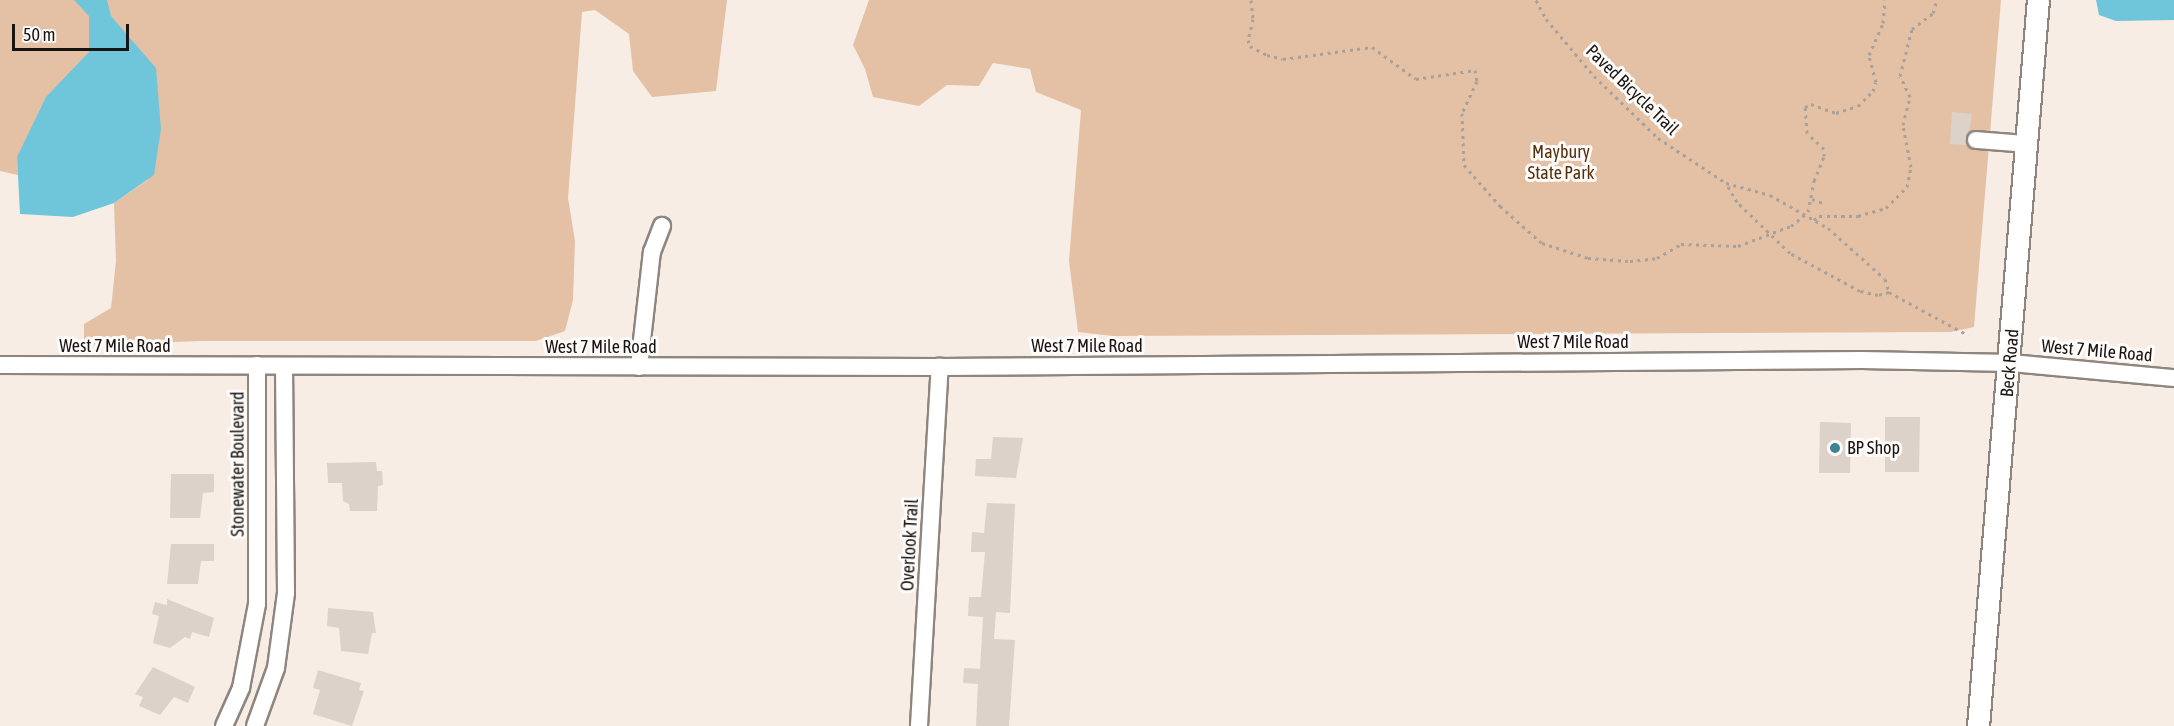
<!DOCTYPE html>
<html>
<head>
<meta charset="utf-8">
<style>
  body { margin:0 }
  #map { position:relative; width:2174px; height:726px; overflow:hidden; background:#f7ede5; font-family:"Asap Condensed",sans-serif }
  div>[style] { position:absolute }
  .green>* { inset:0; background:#e4c1a4 }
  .water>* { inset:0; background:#6fc6db }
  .building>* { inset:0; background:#dcd2ca }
  .path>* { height:3px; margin-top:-1.5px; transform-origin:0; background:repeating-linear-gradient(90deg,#a9a19b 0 3px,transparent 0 7.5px) }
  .roads { filter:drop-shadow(2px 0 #8e857e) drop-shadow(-2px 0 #8e857e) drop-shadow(0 2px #8e857e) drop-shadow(0 -2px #8e857e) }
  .minor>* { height:16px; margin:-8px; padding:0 8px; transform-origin:8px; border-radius:8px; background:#fff }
  .major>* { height:21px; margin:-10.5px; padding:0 10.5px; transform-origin:10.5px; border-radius:10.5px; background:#fff }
  .dots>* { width:16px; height:16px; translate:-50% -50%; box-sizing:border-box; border:3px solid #fefcfa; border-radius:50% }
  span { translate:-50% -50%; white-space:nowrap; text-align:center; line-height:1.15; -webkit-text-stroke:6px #fefcfa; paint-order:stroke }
  .street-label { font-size:18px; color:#181411 }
  .park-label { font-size:18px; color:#54300b }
  .poi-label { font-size:18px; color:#181411 }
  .left { translate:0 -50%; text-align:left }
  .scale { position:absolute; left:12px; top:24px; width:117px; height:27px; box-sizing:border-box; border:3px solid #181411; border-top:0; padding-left:8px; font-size:18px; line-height:21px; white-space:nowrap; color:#181411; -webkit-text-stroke:4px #fefcfa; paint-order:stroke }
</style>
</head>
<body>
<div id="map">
  <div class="green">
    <i style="clip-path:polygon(0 0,727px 0,716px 91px,652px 97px,633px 71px,629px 34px,595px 10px,582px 12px,568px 198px,575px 241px,573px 300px,565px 331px,536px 341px,202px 341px,84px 345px,84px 324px,111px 308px,116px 261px,114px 203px,149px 179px,17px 157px,18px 175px,0 171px)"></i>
    <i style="clip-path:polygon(869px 0,2001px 0,1974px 327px,1951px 332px,1113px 336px,1078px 332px,1069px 261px,1081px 110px,1036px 92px,1030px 69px,993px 63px,979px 86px,947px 85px,919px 106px,873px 97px,865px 69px,853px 45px)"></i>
  </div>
  <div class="water">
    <i style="clip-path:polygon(74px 0,107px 0,111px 16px,156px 68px,161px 129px,154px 175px,114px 203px,73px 217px,20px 214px,17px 157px,46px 97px,89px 52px,89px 16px)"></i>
    <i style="clip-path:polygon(2096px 0,2174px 0,2174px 20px,2116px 21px,2099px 15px)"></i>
  </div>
  <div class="building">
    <i style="clip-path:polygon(1952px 112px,1972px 114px,1967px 145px,1950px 144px)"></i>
    <i style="clip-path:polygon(1885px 417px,1920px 417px,1919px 472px,1885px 472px)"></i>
    <i style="clip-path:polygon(1820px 422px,1851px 423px,1850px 473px,1819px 473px)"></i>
    <i style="clip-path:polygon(993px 437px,1023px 438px,1016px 478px,975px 476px,976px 459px,991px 459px)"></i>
    <i style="clip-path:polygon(376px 462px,377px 471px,382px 471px,383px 485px,378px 486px,377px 511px,350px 511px,349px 504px,343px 501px,342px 483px,328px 483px,327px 463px)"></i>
    <i style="clip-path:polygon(171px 474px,214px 474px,214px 492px,203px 493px,200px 518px,170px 518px)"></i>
    <i style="clip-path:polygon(987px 503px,1015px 504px,1010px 613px,996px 612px,994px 639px,1015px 640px,1009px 726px,976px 726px,978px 684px,963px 683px,964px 668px,980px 669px,983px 617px,968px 616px,969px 597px,981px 597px,985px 552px,971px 552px,972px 532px,984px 533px)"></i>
    <i style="clip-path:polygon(171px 544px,214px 544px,214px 561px,201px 561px,198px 584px,167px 584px)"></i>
    <i style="clip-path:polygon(167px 599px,214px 618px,209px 637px,192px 632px,190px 639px,185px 637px,170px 648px,153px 643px,159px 616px,152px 614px,155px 602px,167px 605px)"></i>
    <i style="clip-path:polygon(328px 608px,373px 612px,376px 633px,372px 633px,368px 654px,341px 651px,339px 628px,327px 626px)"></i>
    <i style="clip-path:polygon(153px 667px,195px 687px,188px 703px,174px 697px,160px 715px,139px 706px,143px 697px,135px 694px)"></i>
    <i style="clip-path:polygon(318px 670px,361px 683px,359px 690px,364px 691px,352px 726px,313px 714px,320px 690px,313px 688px)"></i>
  </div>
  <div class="path">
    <i style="left:1251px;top:0;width:19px;rotate:84deg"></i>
    <i style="left:1253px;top:19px;width:22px;rotate:103deg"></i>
    <i style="left:1248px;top:40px;width:6px;rotate:72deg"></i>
    <i style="left:1250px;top:46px;width:19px;rotate:28deg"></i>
    <i style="left:1267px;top:55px;width:16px;rotate:14deg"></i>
    <i style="left:1283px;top:59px;width:90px;rotate:-7.7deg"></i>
    <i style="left:1372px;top:47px;width:54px;rotate:36deg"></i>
    <i style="left:1416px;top:79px;width:60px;rotate:-8.7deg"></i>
    <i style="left:1475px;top:70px;width:11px;rotate:80deg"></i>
    <i style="left:1477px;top:81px;width:35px;rotate:115deg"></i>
    <i style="left:1462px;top:113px;width:52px;rotate:87.8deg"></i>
    <i style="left:1464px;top:165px;width:55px;rotate:48.7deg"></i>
    <i style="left:1500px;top:206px;width:56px;rotate:41.4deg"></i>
    <i style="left:1542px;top:243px;width:48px;rotate:18.1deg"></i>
    <i style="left:1588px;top:258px;width:42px;rotate:4.1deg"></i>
    <i style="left:1630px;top:261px;width:27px;rotate:-6deg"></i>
    <i style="left:1657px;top:258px;width:28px;rotate:-30deg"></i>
    <i style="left:1681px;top:244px;width:57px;rotate:2deg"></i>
    <i style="left:1738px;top:246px;width:57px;rotate:-20.7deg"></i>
    <i style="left:1791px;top:226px;width:22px;rotate:-39deg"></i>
    <i style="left:1808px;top:212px;width:32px;rotate:-79deg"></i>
    <i style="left:1814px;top:181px;width:27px;rotate:-68deg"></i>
    <i style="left:1824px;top:156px;width:7px;rotate:-90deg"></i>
    <i style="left:1824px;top:149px;width:23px;rotate:-137deg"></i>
    <i style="left:1807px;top:133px;width:26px;rotate:-94deg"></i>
    <i style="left:1805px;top:107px;width:7px;rotate:-27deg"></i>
    <i style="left:1811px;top:104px;width:27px;rotate:20deg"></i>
    <i style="left:1836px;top:113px;width:23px;rotate:-18deg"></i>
    <i style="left:1858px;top:106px;width:21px;rotate:-45deg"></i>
    <i style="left:1873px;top:91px;width:9px;rotate:-72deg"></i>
    <i style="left:1876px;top:82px;width:28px;rotate:-105deg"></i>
    <i style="left:1869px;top:55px;width:35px;rotate:-66deg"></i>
    <i style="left:1883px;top:23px;width:23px;rotate:-85deg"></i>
    <i style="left:1536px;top:0;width:21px;rotate:62deg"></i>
    <i style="left:1546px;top:19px;width:75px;rotate:49.9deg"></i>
    <i style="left:1594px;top:76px;width:89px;rotate:44.1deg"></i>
    <i style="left:1658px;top:138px;width:82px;rotate:33.5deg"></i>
    <i style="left:1726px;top:183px;width:46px;rotate:15.3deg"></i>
    <i style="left:1770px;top:195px;width:67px;rotate:29.6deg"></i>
    <i style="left:1828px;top:228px;width:76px;rotate:41.8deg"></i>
    <i style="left:1885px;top:279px;width:14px;rotate:73deg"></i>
    <i style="left:1889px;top:292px;width:11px;rotate:165deg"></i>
    <i style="left:1878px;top:295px;width:18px;rotate:-167deg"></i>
    <i style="left:1860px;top:291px;width:80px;rotate:-151.5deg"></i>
    <i style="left:1790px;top:253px;width:74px;rotate:-136.1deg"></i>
    <i style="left:1737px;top:202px;width:22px;rotate:-120deg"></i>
    <i style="left:1812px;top:199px;width:12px;rotate:20deg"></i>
    <i style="left:1814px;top:220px;width:6px;rotate:-39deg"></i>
    <i style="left:1819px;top:216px;width:39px"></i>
    <i style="left:1858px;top:216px;width:29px;rotate:-16deg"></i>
    <i style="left:1886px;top:208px;width:30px;rotate:-45deg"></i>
    <i style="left:1907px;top:187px;width:20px;rotate:-79deg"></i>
    <i style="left:1911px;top:167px;width:43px;rotate:-100.8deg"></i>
    <i style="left:1903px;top:125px;width:29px;rotate:-76deg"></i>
    <i style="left:1910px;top:97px;width:23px;rotate:-115deg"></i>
    <i style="left:1900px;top:76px;width:49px;rotate:-75.7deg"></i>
    <i style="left:1912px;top:29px;width:26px;rotate:-37deg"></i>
    <i style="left:1933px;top:13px;width:14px;rotate:-73deg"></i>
    <i style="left:1889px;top:292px;width:90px;rotate:28.6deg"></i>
  </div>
  <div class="roads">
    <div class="minor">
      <i style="left:1976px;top:140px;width:51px;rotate:4.5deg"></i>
      <i style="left:0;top:365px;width:940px;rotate:0.12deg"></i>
      <i style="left:940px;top:367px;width:922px;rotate:-0.43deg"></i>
      <i style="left:1862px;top:360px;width:149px;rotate:1.2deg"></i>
      <i style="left:2011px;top:363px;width:164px;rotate:5.3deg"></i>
      <i style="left:639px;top:367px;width:116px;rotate:-83.6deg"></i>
      <i style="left:652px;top:252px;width:28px;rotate:-69deg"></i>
      <i style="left:224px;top:726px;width:42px;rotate:-65.9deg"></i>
      <i style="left:241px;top:688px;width:86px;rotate:-79.2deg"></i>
      <i style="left:257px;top:604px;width:239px;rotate:-90deg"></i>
      <i style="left:255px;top:726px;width:62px;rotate:-70.1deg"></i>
      <i style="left:276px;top:668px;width:76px;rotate:-82.4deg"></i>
      <i style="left:286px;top:593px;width:227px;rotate:-90.5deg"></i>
      <i style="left:919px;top:726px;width:360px;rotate:-86.7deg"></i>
    </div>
    <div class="major">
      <i style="left:1978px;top:726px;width:728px;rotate:-85.28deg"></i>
    </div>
  </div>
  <div class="dots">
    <i style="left:1835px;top:448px;background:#3f8292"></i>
  </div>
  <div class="street-label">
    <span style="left:1632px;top:90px;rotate:44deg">Paved Bicycle Trail</span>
    <span style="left:1573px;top:342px">West 7 Mile Road</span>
    <span style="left:115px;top:346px">West 7 Mile Road</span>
    <span style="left:1087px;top:346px">West 7 Mile Road</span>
    <span style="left:601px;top:347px">West 7 Mile Road</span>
    <span style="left:2097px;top:351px;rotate:5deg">West 7 Mile Road</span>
    <span style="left:2010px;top:363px;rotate:-85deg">Beck Road</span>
    <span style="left:238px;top:464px;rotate:-90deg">Stonewater Boulevard</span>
    <span style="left:910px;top:545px;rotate:-87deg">Overlook Trail</span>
  </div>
  <div class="park-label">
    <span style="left:1561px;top:163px">Maybury<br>State Park</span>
  </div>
  <div class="poi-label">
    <span class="left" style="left:1847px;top:448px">BP Shop</span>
  </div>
  <div class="scale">50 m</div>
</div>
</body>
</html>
